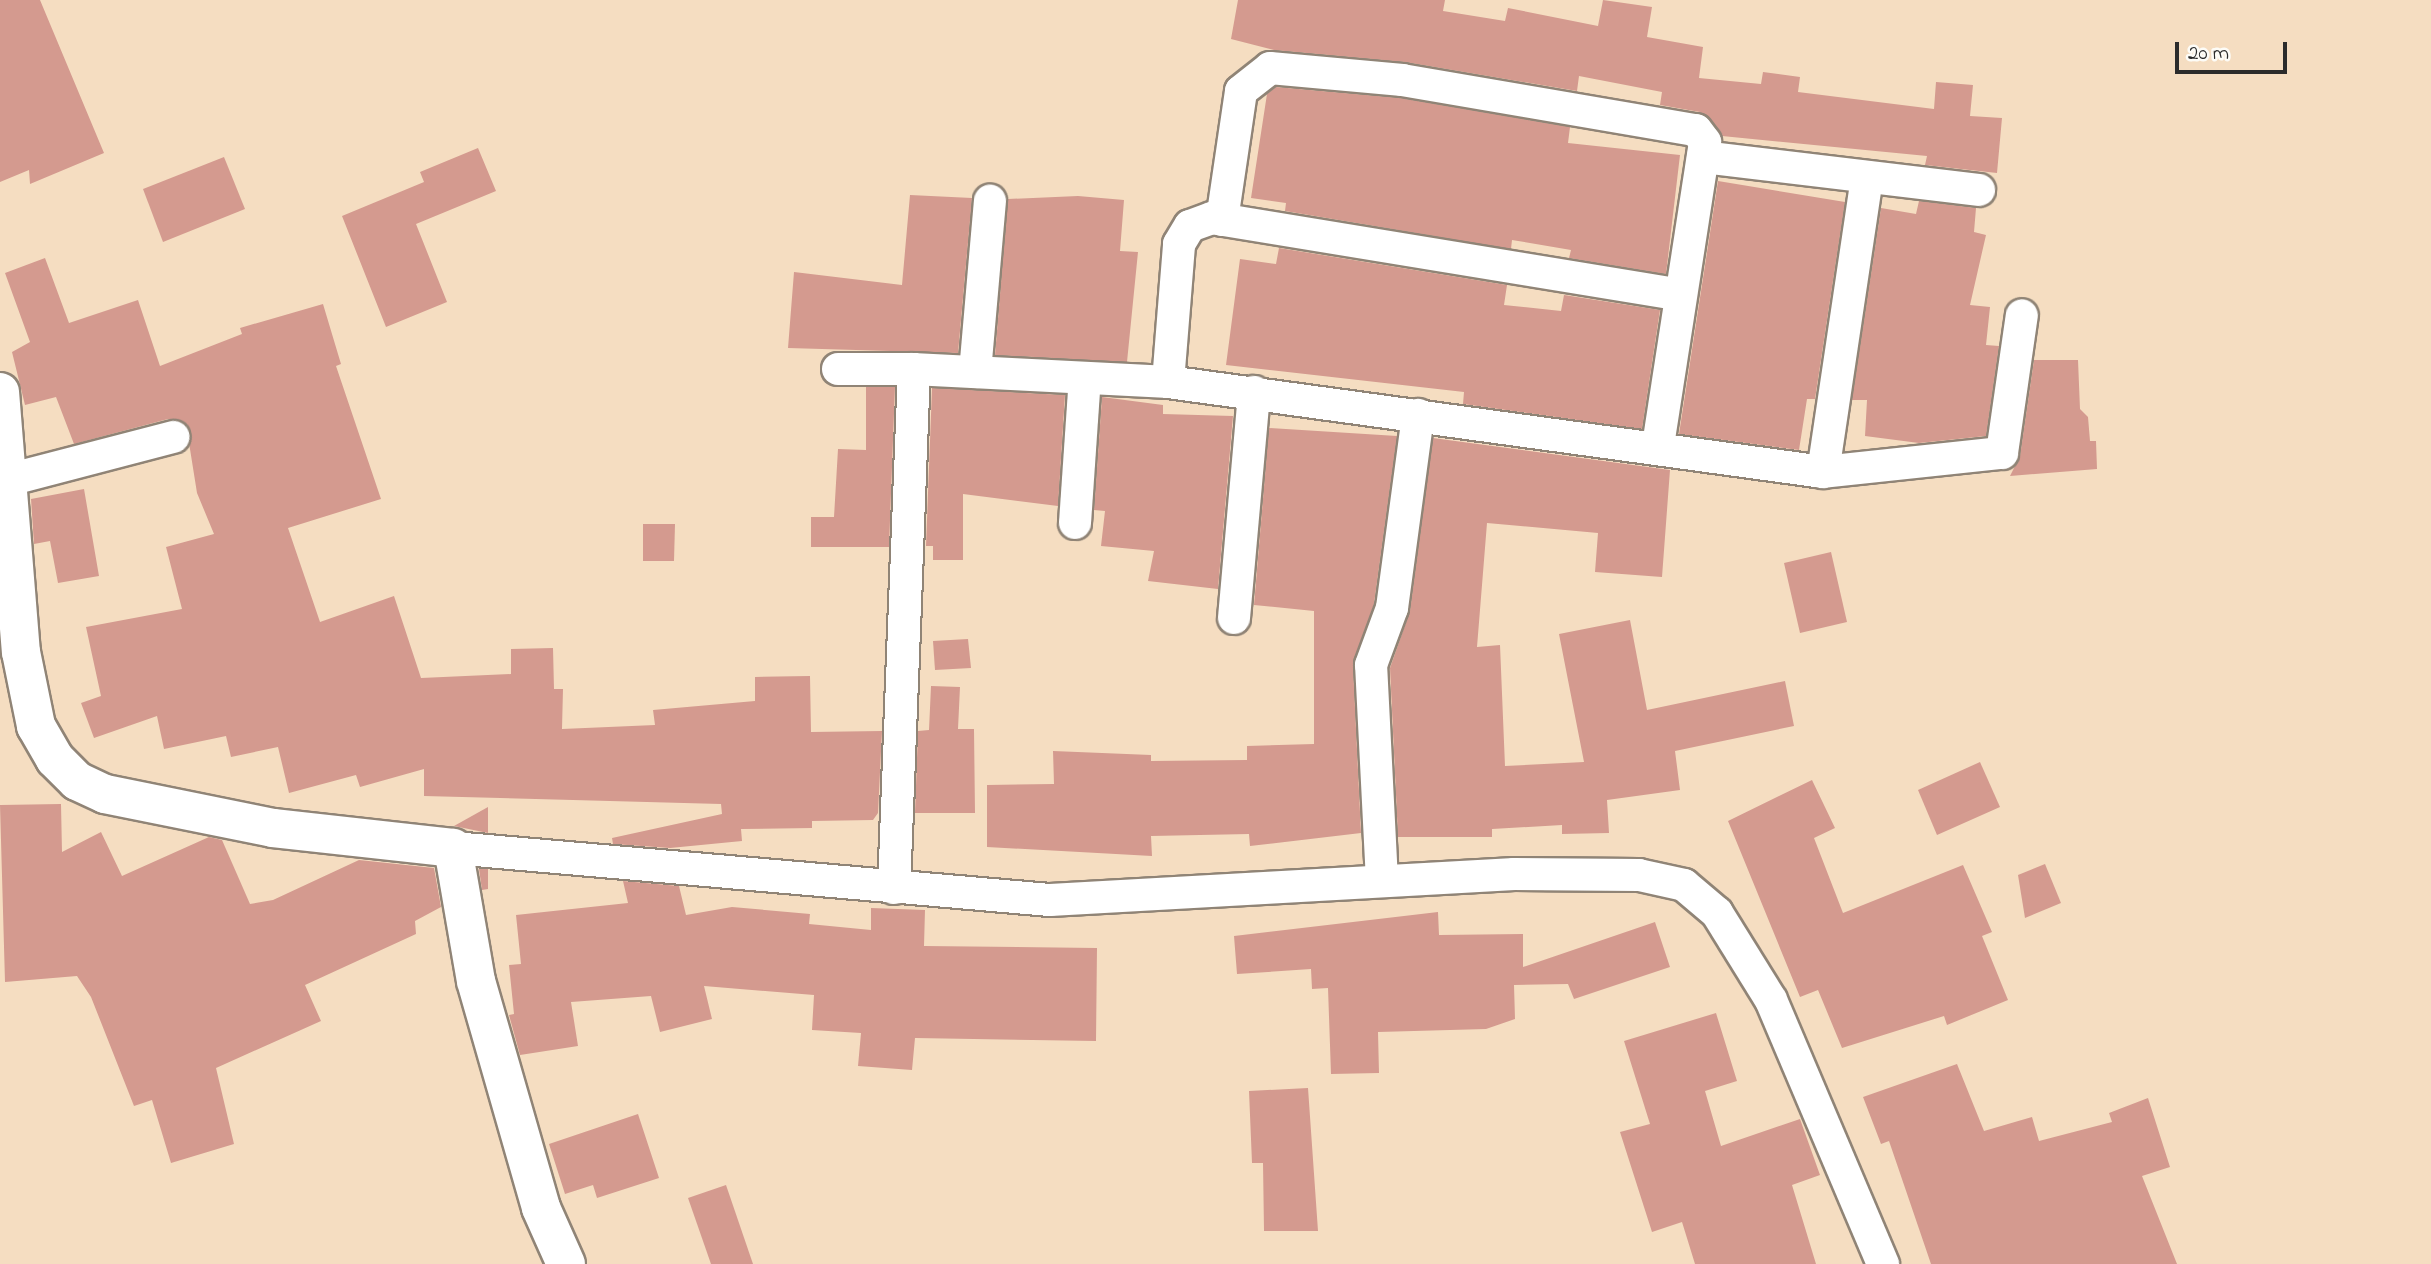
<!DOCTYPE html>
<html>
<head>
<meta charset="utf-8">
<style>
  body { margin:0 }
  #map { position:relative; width:2431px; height:1264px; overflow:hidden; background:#f5ddc1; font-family:"Indie Flower",sans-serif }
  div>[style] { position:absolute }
  .building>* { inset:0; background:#d49a8f }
  .roads { filter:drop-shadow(2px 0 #908476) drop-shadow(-2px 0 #908476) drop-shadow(0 2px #908476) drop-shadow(0 -2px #908476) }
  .minor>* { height:32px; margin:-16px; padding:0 16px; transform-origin:16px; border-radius:16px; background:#fff }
  .tertiary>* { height:38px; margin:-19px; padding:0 19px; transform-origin:19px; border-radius:19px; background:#fff }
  span { translate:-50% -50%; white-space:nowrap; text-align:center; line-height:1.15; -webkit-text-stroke:5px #fdfcf7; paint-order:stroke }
  .scale { position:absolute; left:2175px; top:42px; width:112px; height:32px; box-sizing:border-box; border:4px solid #2b2b2b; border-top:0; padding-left:9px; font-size:21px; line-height:24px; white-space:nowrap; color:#2b2b2b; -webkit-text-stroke:5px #fdfcf7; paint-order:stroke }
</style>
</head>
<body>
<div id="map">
  <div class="building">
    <i style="clip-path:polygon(0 0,40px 0,104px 153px,30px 184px,29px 170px,0 182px)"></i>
    <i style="clip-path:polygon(1238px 0,1445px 0,1443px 11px,1505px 21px,1508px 8px,1598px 26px,1603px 0,1652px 7px,1647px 37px,1703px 47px,1699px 78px,1761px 84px,1763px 72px,1800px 77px,1798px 92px,1934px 109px,1936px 82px,1973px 85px,1970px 116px,2002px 118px,1997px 173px,1925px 165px,1927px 156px,1722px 136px,1700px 112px,1660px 105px,1662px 92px,1579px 76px,1577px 91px,1405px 62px,1274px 50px,1231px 39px)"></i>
    <i style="clip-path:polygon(1276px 87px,1400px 98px,1570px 127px,1568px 143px,1680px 155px,1666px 274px,1569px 258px,1571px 250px,1512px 240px,1511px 249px,1285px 211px,1286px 203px,1251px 198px,1267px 94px)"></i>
    <i style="clip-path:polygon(478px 148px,496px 191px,416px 224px,447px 302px,386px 327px,342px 216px,424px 182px,420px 172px)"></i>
    <i style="clip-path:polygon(224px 157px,245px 209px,163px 242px,143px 189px)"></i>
    <i style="clip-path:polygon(1718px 181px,1845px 202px,1815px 399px,1807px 399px,1799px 450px,1679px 434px)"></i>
    <i style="clip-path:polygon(910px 195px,972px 198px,958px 353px,788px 348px,794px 272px,902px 285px)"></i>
    <i style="clip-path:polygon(1078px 196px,1124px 200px,1120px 251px,1138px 252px,1127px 362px,995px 355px,1008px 199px)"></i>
    <i style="clip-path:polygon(1919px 201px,1976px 208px,1974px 232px,1986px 235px,1970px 305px,1990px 307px,1986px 345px,1999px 346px,1986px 436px,1919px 443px,1865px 436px,1867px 400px,1852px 400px,1881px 208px,1916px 214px)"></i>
    <i style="clip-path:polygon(1279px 248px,1507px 285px,1504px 305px,1561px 311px,1564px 295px,1660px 310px,1642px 429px,1463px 404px,1464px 392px,1226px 365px,1240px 259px,1276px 264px)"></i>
    <i style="clip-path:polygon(45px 258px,69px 323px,138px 300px,160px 366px,242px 334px,240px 328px,323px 304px,341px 364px,336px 366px,381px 499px,288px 528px,320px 622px,394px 596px,421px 678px,511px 674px,511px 649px,553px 648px,554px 689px,563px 689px,562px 729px,655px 725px,653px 710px,755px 701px,755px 677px,810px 676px,811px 732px,882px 731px,878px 813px,873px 820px,812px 821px,812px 828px,741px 829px,742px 841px,670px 848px,613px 844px,612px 838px,722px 814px,721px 804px,424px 796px,424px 769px,360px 787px,356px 775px,289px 793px,278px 747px,231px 757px,226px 736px,164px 749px,157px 716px,94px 738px,81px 703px,101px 696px,86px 627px,182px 609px,166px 547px,214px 534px,197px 493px,186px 424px,168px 419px,74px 444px,56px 397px,25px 405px,12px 352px,30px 342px,5px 273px)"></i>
    <i style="clip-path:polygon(2034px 360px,2078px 360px,2080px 409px,2088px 417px,2090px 441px,2096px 441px,2097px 469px,2010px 476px,2020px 456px)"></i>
    <i style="clip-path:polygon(866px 387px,895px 387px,889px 547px,811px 547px,811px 517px,834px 517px,838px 449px,866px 450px)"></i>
    <i style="clip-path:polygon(932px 388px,1065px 395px,1058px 506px,963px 494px,963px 560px,933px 560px,933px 546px,926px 546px)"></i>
    <i style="clip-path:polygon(1102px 397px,1163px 405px,1163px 414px,1233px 416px,1218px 589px,1148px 581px,1154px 551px,1101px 546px,1105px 511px,1094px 510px)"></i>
    <i style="clip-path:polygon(1269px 428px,1397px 436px,1374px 604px,1353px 665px,1361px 833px,1250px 846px,1249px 834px,1151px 836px,1152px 856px,987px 847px,987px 785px,1054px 784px,1053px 751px,1151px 755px,1151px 761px,1247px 760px,1247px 746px,1314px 744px,1314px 611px,1254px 605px)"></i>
    <i style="clip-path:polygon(1433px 438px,1670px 470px,1662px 577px,1595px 572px,1598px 533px,1487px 523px,1477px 647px,1500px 645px,1505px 766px,1584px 762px,1559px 634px,1630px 620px,1647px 710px,1785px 681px,1794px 726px,1675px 751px,1680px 790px,1607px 800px,1609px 833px,1562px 834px,1562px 825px,1492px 829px,1492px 837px,1398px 837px,1390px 668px,1410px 611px)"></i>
    <i style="clip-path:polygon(84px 489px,99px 576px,58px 583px,50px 541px,34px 544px,31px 499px)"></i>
    <i style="clip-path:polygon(643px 524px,675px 524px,674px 561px,643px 561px)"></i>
    <i style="clip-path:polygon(1831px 552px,1847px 622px,1800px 633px,1784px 563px)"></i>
    <i style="clip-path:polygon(968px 639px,971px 668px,935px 670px,933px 641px)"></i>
    <i style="clip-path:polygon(931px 686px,960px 687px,958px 729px,974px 729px,975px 813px,915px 813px,918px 731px,929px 730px)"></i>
    <i style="clip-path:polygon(1980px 762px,2000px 807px,1937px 835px,1918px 790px)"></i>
    <i style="clip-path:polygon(1812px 780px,1835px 828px,1814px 838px,1843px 913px,1963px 865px,1992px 932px,1982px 936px,2008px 1000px,1947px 1025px,1944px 1016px,1842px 1048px,1818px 990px,1800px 997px,1728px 821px)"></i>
    <i style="clip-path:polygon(61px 804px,62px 852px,101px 832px,122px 876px,209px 837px,222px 840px,250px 904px,273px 900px,359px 860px,434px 868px,441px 907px,415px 921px,416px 934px,305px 985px,321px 1021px,216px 1068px,234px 1144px,171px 1163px,152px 1100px,134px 1106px,91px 997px,77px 976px,5px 982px,0 805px)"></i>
    <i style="clip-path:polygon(488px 807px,488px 833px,454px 826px)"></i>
    <i style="clip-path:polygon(2045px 864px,2061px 903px,2025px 918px,2018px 875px)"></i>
    <i style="clip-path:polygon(479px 869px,488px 869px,488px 889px,482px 890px)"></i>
    <i style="clip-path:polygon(623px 881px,679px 886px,686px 915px,732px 907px,810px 914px,809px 924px,871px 930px,871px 908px,925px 910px,924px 946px,1097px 948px,1096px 1041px,915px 1038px,912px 1070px,858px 1066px,861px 1033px,812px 1030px,814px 995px,704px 986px,712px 1019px,660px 1032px,651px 996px,571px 1002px,578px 1046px,520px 1055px,509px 1015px,514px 1014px,509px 965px,521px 964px,516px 915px,628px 903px)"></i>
    <i style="clip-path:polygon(1438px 912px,1439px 935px,1523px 934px,1523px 967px,1655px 922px,1670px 967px,1574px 999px,1568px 984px,1514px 985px,1515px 1019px,1486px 1029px,1378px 1032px,1379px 1073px,1331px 1074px,1328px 988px,1312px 989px,1311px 969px,1237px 974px,1234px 936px)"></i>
    <i style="clip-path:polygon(1716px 1013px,1737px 1081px,1705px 1091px,1721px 1146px,1800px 1119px,1820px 1175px,1792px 1185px,1816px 1264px,1695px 1264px,1682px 1222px,1652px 1232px,1620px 1132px,1650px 1124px,1624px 1041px)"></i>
    <i style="clip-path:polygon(1957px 1064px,1984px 1131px,2032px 1117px,2039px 1141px,2112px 1122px,2109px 1113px,2148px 1098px,2170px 1167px,2142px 1176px,2177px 1264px,1931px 1264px,1889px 1141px,1881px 1144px,1863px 1097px)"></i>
    <i style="clip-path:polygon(1308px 1088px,1318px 1231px,1264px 1231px,1263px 1163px,1252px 1163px,1249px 1091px)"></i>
    <i style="clip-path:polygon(638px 1114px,659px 1178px,597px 1198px,593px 1185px,565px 1194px,549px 1144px)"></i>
    <i style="clip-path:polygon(726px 1185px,753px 1264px,711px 1264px,688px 1198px)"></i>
  </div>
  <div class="roads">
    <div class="minor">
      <i style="left:1703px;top:157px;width:278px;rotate:6.8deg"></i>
      <i style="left:1222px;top:220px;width:130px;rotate:-81.6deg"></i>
      <i style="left:1241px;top:91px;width:37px;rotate:-38deg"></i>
      <i style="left:1270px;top:68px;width:133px;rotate:5.2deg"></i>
      <i style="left:1402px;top:80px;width:298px;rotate:9.7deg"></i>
      <i style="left:1696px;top:130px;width:15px;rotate:53deg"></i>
      <i style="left:1705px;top:142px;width:309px;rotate:98.8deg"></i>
      <i style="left:838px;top:369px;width:76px"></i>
      <i style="left:975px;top:372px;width:172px;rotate:-85deg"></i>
      <i style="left:1168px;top:382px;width:138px;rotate:-85.4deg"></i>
      <i style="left:1179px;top:244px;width:21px;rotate:-59deg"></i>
      <i style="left:1190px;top:226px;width:23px;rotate:-20deg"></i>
      <i style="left:1212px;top:218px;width:474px;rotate:9.3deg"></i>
      <i style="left:1823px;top:472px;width:180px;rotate:-6.1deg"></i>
      <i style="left:2002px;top:453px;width:139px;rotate:-81.8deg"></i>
      <i style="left:8px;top:480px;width:171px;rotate:-14.6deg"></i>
      <i style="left:1075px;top:523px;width:145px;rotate:-86.1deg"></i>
      <i style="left:1234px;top:618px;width:227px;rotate:-84.9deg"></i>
      <i style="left:453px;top:848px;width:599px;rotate:4.98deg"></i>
      <i style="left:1050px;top:900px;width:465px;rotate:-3.2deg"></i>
      <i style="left:1514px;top:874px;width:125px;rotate:0.5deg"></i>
      <i style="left:1639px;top:875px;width:46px;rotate:12.5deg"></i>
      <i style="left:1684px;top:885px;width:43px;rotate:40.3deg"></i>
      <i style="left:1717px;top:913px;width:102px;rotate:58.2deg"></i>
      <i style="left:1771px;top:1000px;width:287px;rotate:67deg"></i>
      <i style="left:1382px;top:881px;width:216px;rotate:-92.9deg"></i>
      <i style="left:1371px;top:665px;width:61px;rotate:-69.8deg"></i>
      <i style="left:1392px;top:608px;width:195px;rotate:-82.3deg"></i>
      <i style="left:894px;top:888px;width:519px;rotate:-87.79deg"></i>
      <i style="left:914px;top:369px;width:254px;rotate:2.9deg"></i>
      <i style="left:1168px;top:382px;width:661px;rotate:7.82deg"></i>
      <i style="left:1823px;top:472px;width:298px;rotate:-81.5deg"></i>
    </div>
    <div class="tertiary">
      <i style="left:0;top:392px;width:261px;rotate:85.4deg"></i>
      <i style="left:21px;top:652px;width:76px;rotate:78.5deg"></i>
      <i style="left:36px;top:726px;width:38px;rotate:60deg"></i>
      <i style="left:55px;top:759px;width:31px;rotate:45deg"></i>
      <i style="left:77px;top:781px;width:31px;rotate:25deg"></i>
      <i style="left:105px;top:794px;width:171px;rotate:11.4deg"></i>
      <i style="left:273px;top:828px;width:181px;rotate:6.3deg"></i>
      <i style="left:453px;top:848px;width:135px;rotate:80.2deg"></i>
      <i style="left:476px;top:981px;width:236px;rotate:74deg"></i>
      <i style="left:541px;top:1208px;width:61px;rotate:65.9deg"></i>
    </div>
  </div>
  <div class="scale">20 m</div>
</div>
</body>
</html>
